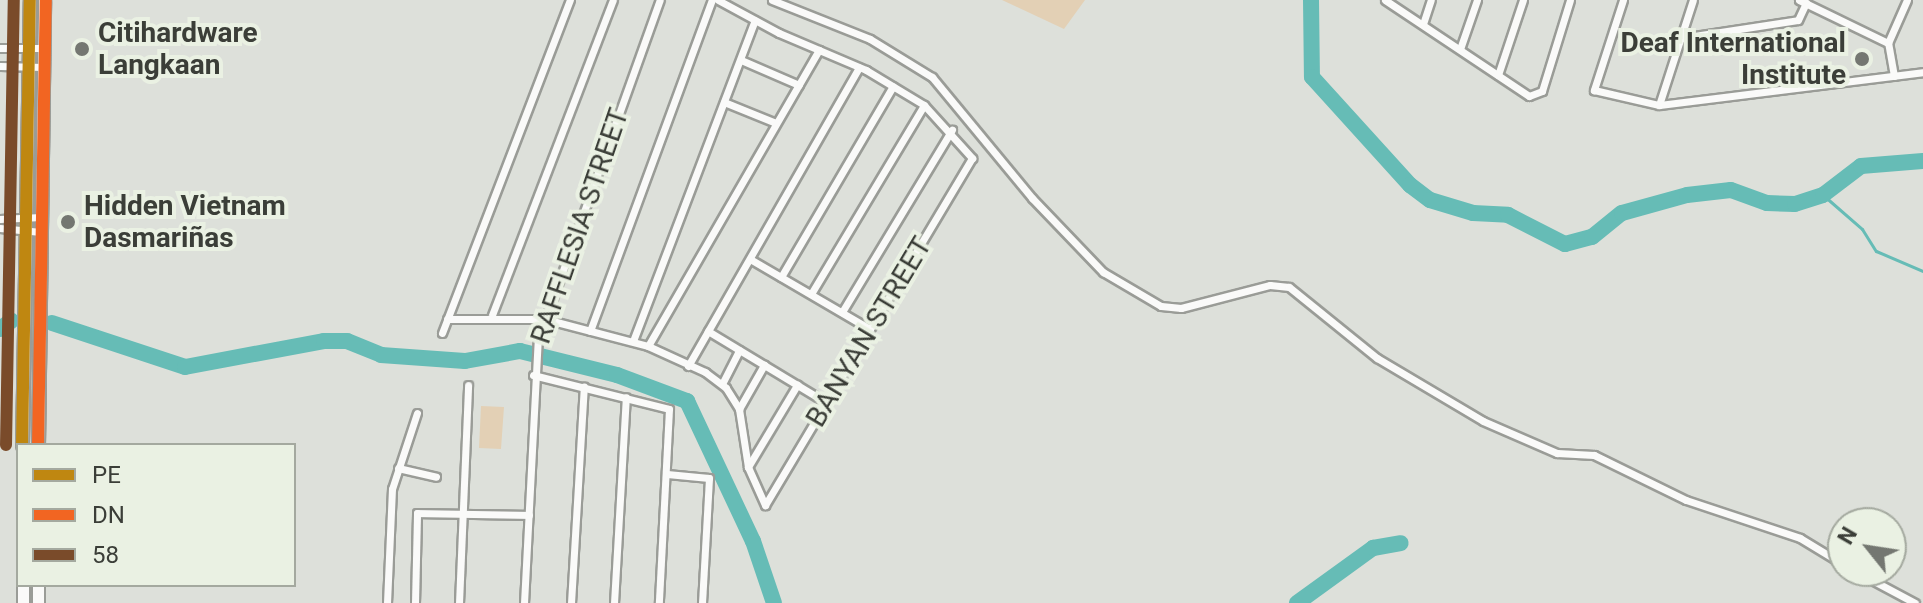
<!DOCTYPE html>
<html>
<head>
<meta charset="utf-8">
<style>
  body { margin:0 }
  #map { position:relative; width:1923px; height:603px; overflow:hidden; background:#dde0da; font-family:Roboto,sans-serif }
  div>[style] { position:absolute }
  .green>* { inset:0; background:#e3d0b5 }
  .stream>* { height:3px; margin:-1.5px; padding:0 1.5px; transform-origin:1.5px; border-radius:1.5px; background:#66bcb6 }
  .river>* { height:16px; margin:-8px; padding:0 8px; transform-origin:8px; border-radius:8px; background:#66bcb6 }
  .roads { filter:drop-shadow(2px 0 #9a9c97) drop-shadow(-2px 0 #9a9c97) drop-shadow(0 2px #9a9c97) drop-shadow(0 -2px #9a9c97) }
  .street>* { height:7px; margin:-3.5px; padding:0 3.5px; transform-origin:3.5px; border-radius:3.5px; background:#fafaf9 }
  .primary>* { height:11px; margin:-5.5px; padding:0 5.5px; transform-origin:5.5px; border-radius:5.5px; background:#fafaf9 }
  .bus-1>* { height:12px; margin:-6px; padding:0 6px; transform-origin:6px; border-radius:6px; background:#bf8711 }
  .bus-2>* { height:12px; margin:-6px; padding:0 6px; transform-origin:6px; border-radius:6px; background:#f26522 }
  .bus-3>* { height:12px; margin:-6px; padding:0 6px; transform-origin:6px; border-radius:6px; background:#7a4b2a }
  .dots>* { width:22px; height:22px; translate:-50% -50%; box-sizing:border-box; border:4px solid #eaf1e3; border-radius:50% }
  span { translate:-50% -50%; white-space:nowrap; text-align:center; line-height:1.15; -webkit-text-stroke:8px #eaf1e3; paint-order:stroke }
  .poi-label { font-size:28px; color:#3b3e38; font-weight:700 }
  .left { translate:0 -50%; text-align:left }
  .right { translate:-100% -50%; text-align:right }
  .street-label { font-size:28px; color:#3b3e38 }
  .legend { position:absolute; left:16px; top:443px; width:280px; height:144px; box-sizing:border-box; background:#eaf1e3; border:2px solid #a4a99f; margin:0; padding:10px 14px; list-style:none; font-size:24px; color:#3b3e38 }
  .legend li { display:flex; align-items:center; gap:16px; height:40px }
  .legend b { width:40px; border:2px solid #a4a99f }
  .north { position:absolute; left:1827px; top:507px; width:80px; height:80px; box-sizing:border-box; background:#eaf1e3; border:2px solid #a4a99f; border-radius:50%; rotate:300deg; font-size:22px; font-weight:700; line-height:32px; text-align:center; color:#3b3e38 }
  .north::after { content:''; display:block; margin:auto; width:28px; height:36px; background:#747771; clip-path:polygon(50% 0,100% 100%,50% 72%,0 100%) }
</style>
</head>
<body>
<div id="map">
  <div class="green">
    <i style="clip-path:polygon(1002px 0,1085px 0,1064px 29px)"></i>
    <i style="clip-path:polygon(481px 406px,504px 407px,501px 449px,479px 448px)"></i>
  </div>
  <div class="stream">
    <i style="left:1823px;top:195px;width:52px;rotate:41.1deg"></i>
    <i style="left:1862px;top:229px;width:26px;rotate:58deg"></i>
    <i style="left:1876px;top:251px;width:51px;rotate:23.1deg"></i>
  </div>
  <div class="river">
    <i style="left:1311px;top:0;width:77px;rotate:89.3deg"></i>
    <i style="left:1312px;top:77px;width:146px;rotate:47.8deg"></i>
    <i style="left:1410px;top:185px;width:25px;rotate:37deg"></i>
    <i style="left:1430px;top:200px;width:45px;rotate:16.8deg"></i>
    <i style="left:1473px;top:213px;width:35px;rotate:3deg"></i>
    <i style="left:1508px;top:215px;width:64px;rotate:27deg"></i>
    <i style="left:1565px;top:244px;width:28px;rotate:-15deg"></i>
    <i style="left:1592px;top:237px;width:38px;rotate:-39deg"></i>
    <i style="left:1622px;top:213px;width:67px;rotate:-15.5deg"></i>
    <i style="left:1687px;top:195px;width:44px;rotate:-6.5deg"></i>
    <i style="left:1731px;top:190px;width:38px;rotate:20deg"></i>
    <i style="left:1767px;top:203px;width:28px;rotate:2deg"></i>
    <i style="left:1795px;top:204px;width:29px;rotate:-18deg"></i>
    <i style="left:1823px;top:195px;width:48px;rotate:-37.3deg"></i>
    <i style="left:1861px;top:166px;width:62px;rotate:-4.6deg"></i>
    <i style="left:52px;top:323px;width:140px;rotate:18.3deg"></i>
    <i style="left:185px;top:367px;width:141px;rotate:-10.6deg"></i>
    <i style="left:324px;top:341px;width:23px"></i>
    <i style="left:347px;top:341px;width:37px;rotate:22deg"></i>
    <i style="left:381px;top:355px;width:84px;rotate:4.1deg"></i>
    <i style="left:465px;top:361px;width:56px;rotate:-10.3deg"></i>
    <i style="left:520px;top:351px;width:100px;rotate:13.9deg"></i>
    <i style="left:617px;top:375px;width:75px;rotate:20.4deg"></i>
    <i style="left:687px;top:401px;width:155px;rotate:64.8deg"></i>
    <i style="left:753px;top:541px;width:65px;rotate:71.3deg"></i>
    <i style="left:0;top:329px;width:14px;rotate:-36deg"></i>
    <i style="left:1297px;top:603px;width:94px;rotate:-35.9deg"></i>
    <i style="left:1373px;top:548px;width:28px;rotate:-10deg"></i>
  </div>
  <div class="roads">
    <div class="street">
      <i style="left:718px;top:0;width:69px;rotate:28.4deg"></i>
      <i style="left:779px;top:33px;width:95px;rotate:23deg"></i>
      <i style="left:866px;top:70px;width:68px;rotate:31.1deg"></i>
      <i style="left:924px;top:105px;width:72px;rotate:47.8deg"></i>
      <i style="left:972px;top:158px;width:404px;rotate:120.8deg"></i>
      <i style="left:772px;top:0;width:105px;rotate:21.7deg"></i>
      <i style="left:870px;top:39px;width:73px;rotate:31.5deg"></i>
      <i style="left:932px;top:77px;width:157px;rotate:50.4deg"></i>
      <i style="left:1032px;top:198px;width:103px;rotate:46.2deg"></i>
      <i style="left:1103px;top:272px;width:67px;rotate:30.4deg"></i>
      <i style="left:1161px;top:306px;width:20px;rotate:6deg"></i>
      <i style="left:1181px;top:308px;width:92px;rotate:-14.5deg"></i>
      <i style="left:1270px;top:285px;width:19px;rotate:6deg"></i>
      <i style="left:1289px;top:287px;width:113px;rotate:38.9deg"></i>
      <i style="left:1377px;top:358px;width:123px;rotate:30.7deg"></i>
      <i style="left:1483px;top:421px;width:81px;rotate:23.4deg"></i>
      <i style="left:1557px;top:453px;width:37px;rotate:3deg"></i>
      <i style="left:1594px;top:455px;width:102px;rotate:26.1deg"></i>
      <i style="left:1686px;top:500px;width:120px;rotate:18.4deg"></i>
      <i style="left:1800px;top:538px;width:50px;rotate:31.2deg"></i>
      <i style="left:1385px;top:0;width:173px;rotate:33.7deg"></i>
      <i style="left:1529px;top:96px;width:14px;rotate:-21deg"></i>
      <i style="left:1542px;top:91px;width:95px;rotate:-72.9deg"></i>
      <i style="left:1623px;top:0;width:95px;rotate:107.9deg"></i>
      <i style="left:1594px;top:90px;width:67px;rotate:13deg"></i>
      <i style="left:1659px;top:105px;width:266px;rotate:-7.1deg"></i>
      <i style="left:1799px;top:0;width:99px;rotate:25.8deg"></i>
      <i style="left:1423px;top:24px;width:25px;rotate:-72deg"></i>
      <i style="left:1681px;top:38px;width:118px;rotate:-8.7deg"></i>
      <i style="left:1798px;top:20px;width:19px;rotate:-65deg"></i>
      <i style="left:0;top:48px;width:43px"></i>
      <i style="left:1460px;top:49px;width:52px;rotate:-70.9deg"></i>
      <i style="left:741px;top:60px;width:63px;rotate:23.3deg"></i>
      <i style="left:0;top:66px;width:43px;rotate:1.3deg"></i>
      <i style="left:1498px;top:75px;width:79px;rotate:-71.6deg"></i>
      <i style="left:1894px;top:76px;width:34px;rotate:-100deg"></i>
      <i style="left:1888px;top:43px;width:47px;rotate:-66.2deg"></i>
      <i style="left:724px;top:102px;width:56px;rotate:22deg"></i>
      <i style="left:1659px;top:105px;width:110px;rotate:-72.1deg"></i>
      <i style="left:0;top:219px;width:41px;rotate:-2.8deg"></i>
      <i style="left:0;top:228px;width:41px;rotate:5.6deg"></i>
      <i style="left:750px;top:259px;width:139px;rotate:30.3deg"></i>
      <i style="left:781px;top:277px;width:221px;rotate:-59.6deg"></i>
      <i style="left:811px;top:294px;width:220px;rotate:-59.1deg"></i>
      <i style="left:842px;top:312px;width:213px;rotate:-58.9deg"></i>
      <i style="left:492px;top:315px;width:337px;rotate:-69deg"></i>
      <i style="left:447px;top:319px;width:98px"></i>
      <i style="left:545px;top:319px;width:106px;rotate:14.7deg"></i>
      <i style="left:648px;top:346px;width:63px;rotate:24.5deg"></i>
      <i style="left:705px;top:372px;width:26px;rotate:37deg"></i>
      <i style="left:726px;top:388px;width:25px;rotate:58deg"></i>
      <i style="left:739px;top:409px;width:59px;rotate:81.2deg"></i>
      <i style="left:748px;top:467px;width:42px;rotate:65.9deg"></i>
      <i style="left:590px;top:331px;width:353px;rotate:-69.8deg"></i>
      <i style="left:708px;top:331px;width:139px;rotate:31.2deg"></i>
      <i style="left:442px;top:333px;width:357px;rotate:-69deg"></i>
      <i style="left:633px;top:341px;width:343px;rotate:-69.2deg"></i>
      <i style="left:648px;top:346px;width:342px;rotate:-60deg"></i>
      <i style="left:688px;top:366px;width:344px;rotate:-60.2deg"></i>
      <i style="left:533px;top:375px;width:140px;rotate:14deg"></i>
      <i style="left:669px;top:409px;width:194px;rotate:93deg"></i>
      <i style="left:722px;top:384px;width:38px;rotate:-63deg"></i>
      <i style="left:739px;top:409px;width:51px;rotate:-60.4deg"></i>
      <i style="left:748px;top:467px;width:96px;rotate:-59.1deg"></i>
      <i style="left:398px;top:468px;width:39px;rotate:13deg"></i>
      <i style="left:667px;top:474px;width:42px;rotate:5.4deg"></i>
      <i style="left:709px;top:478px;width:125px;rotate:93.2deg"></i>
      <i style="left:1855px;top:571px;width:68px;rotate:28.1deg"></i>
      <i style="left:387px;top:603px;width:114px;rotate:-87.5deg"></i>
      <i style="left:392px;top:489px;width:80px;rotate:-71.8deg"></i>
      <i style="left:415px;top:603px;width:90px;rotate:-88.7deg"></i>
      <i style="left:417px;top:513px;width:112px;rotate:1deg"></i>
      <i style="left:459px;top:603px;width:218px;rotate:-87.6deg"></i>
      <i style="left:524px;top:603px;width:263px;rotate:-87deg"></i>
      <i style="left:538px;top:340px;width:361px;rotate:-70.3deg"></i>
      <i style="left:571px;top:603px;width:217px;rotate:-86.6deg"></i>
      <i style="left:614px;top:603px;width:206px;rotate:-86.7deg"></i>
    </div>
    <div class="primary">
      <i style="left:22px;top:445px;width:445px;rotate:-89deg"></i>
      <i style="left:38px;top:445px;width:445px;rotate:-89.2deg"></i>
      <i style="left:23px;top:585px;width:18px;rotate:90deg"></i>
      <i style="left:38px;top:603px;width:18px;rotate:-90deg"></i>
    </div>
  </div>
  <div class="bus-1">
    <i style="left:22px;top:445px;width:445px;rotate:-89deg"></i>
  </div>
  <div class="bus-2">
    <i style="left:38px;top:445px;width:445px;rotate:-89deg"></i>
  </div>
  <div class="bus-3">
    <i style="left:6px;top:445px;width:445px;rotate:-89deg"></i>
  </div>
  <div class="dots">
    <i style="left:82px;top:49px;background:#747771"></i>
    <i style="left:1862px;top:59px;background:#747771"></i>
    <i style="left:68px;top:222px;background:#747771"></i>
  </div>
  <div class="poi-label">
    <span class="left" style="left:98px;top:49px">Citihardware<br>Langkaan</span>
    <span class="right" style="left:1846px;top:59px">Deaf International<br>Institute</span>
    <span class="left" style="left:84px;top:222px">Hidden Vietnam<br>Dasmariñas</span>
  </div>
  <div class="street-label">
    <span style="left:580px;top:226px;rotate:-71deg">RAFFLESIA STREET</span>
    <span style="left:869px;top:332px;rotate:-59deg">BANYAN STREET</span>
  </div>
  <ul class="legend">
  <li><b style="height:10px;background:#bf8711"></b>PE</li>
  <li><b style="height:10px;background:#f26522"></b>DN</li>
  <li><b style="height:10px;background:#7a4b2a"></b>58</li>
  </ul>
  <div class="north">N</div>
</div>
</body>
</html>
